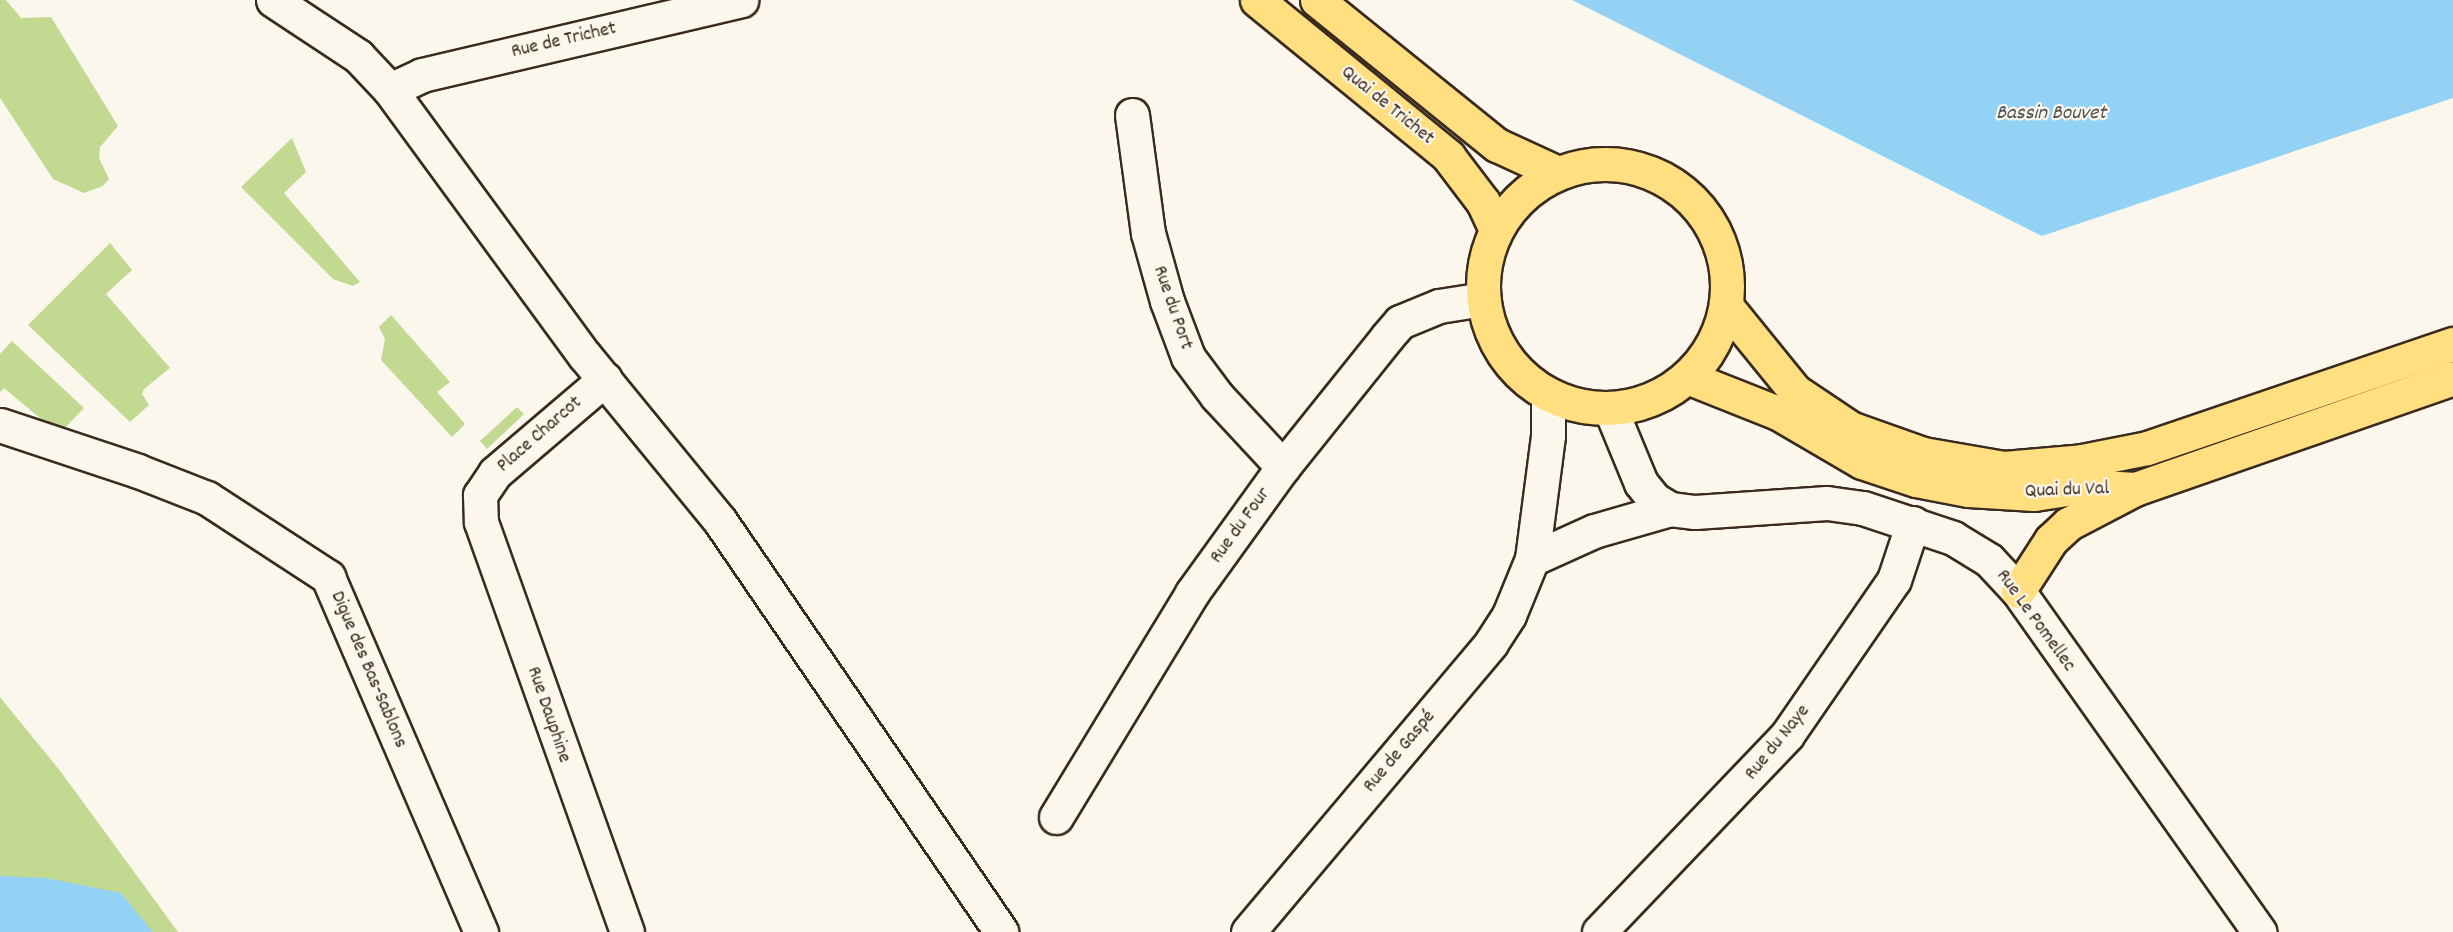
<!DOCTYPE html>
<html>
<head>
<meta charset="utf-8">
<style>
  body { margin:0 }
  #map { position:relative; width:2453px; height:932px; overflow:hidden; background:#fbf7ec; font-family:Dekko,sans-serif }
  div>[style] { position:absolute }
  .green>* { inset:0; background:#c1d990 }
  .water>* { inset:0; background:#94d2f5 }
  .roads { filter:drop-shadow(2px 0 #3b2a1e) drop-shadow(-2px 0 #3b2a1e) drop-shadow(0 2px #3b2a1e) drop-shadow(0 -2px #3b2a1e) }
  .minor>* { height:33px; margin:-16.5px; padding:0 16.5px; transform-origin:16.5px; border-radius:16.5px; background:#fbf7ec }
  .major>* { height:33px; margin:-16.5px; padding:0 16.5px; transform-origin:16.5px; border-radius:16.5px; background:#ffdf80 }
  .major>.ring { margin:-16.5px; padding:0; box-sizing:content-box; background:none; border:33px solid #ffdf80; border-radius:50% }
  span { translate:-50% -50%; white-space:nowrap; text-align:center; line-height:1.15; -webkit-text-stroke:4.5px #fbf7ec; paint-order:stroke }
  .street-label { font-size:20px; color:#3b2a1e }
  .water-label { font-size:21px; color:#515454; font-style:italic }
</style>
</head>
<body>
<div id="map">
  <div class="green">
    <i style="clip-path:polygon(0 0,6px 0,21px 18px,51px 17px,118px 126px,100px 147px,99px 158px,109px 179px,103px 186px,84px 193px,53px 179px,0 98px)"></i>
    <i style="clip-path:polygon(292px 138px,306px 172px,284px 193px,360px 282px,353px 286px,333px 279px,241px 187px)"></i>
    <i style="clip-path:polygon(110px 243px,132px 270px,106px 294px,170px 368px,144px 389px,142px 394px,149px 405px,130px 422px,28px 325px)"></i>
    <i style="clip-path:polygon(391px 315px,450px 382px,437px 392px,465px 424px,452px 437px,381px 360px,385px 339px,379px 327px)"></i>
    <i style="clip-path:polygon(12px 341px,84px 408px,59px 434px,4px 388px,0 392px,0 354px)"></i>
    <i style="clip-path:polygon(517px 407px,524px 414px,487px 449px,480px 441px)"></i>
    <i style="clip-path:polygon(0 697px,61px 772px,178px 932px,0 932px)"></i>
  </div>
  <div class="water">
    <i style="clip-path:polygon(1572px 0,2453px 0,2453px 98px,2042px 236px)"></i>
    <i style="clip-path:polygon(0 876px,46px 878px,121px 893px,153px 932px,0 932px)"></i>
  </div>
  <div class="roads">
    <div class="minor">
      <i style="left:273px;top:0;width:102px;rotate:33.4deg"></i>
      <i style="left:358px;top:56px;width:47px;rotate:46.7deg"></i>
      <i style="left:390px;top:90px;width:330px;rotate:53.8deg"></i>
      <i style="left:585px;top:356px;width:213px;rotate:50.7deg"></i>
      <i style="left:720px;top:521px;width:498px;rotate:55.6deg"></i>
      <i style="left:390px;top:90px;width:35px;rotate:-25deg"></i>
      <i style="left:422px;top:75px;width:328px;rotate:-13.2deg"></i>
      <i style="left:1132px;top:115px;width:119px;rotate:82.3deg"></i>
      <i style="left:1148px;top:233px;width:71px;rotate:74.4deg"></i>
      <i style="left:1167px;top:301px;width:60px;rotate:69.4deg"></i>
      <i style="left:1188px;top:357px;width:49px;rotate:53.4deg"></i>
      <i style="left:1217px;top:396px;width:97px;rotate:47.1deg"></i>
      <i style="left:605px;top:379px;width:145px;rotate:139.5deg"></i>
      <i style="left:495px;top:473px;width:27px;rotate:124deg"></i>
      <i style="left:480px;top:495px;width:27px;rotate:88deg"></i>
      <i style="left:481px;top:522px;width:435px;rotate:70.4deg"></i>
      <i style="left:1610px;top:408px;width:81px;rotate:67.5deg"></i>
      <i style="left:1641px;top:483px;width:22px;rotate:51deg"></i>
      <i style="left:1655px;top:500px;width:17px;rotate:31deg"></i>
      <i style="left:1670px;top:509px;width:25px;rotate:7deg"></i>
      <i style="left:1695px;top:512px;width:132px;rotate:-3.9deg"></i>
      <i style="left:1827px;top:503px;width:36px;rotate:8deg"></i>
      <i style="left:1863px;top:508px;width:95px;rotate:18.4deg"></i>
      <i style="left:1953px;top:538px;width:42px;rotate:31.4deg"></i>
      <i style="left:1989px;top:560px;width:42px;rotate:46.9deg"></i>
      <i style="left:2018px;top:591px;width:418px;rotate:54.7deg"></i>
      <i style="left:0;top:425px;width:145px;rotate:18.4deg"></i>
      <i style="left:138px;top:471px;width:74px;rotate:21.4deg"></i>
      <i style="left:207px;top:498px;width:145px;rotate:33.1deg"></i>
      <i style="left:328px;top:577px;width:387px;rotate:66.7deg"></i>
      <i style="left:1532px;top:559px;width:68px;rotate:-24.3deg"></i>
      <i style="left:1594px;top:531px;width:79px;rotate:-16.1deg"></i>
      <i style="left:1056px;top:817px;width:262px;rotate:-58.7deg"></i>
      <i style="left:1192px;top:593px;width:155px;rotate:-54.2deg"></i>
      <i style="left:1283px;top:467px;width:166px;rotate:-51.3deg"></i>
      <i style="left:1387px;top:337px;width:20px;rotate:-49deg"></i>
      <i style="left:1400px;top:322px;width:42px;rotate:-22.3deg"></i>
      <i style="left:1439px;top:306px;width:45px;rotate:-9deg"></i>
      <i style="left:1248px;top:932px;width:378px;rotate:-49.9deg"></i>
      <i style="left:1491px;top:643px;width:33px;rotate:-57deg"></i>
      <i style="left:1509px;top:615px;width:61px;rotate:-67.7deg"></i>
      <i style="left:1532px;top:559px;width:125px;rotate:-82.6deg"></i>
      <i style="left:1548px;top:435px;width:41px;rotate:-90deg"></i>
      <i style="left:1599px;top:932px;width:272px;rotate:-46.3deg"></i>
      <i style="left:1787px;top:735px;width:188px;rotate:-55.4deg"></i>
      <i style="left:1894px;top:580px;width:60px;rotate:-71.6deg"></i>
    </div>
    <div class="major">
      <i style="left:1257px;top:0;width:247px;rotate:39.2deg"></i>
      <i style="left:1448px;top:156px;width:58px;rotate:52.7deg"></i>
      <i style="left:1483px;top:202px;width:31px;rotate:65deg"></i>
      <i style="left:1317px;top:0;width:231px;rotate:38.9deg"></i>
      <i style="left:1497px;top:145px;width:67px;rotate:24.7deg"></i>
      <i class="ring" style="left:1483px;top:164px;width:211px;height:211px"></i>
      <i style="left:1726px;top:306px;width:109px;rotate:50.9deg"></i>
      <i style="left:1795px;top:391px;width:66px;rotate:33.9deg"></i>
      <i style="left:1850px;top:428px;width:77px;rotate:19.6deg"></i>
      <i style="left:1923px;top:454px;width:82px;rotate:9.8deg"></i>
      <i style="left:2004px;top:468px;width:78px;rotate:-5.1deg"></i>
      <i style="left:2082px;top:461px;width:66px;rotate:-11.3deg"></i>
      <i style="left:2147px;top:448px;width:323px;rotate:-18.8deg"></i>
      <i style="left:1687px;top:377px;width:98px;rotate:21.6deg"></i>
      <i style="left:1778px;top:413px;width:97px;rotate:30.3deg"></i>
      <i style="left:1862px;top:462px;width:57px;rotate:18.4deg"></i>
      <i style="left:1916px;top:480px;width:53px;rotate:10.9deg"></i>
      <i style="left:1968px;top:490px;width:66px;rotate:3.5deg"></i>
      <i style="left:2034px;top:494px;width:53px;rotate:-8.7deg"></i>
      <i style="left:2086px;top:486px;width:49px;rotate:3.5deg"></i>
      <i style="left:2135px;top:489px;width:337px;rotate:-19.2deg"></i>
      <i style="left:2018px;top:591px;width:61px;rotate:-57.1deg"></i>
      <i style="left:2051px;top:540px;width:23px;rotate:-43deg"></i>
      <i style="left:2068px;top:524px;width:73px;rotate:-27.6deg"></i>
    </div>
  </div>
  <div class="street-label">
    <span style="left:564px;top:41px;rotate:-13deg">Rue de Trichet</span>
    <span style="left:1387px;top:106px;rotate:39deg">Quai de Trichet</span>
    <span style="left:1172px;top:308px;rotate:71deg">Rue du Port</span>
    <span style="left:540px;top:435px;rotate:-41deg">Place Charcot</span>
    <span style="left:2067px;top:491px;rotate:-2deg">Quai du Val</span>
    <span style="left:1241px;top:526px;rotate:-54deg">Rue du Four</span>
    <span style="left:2035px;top:621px;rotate:54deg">Rue Le Pomellec</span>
    <span style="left:368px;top:670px;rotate:67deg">Digue des Bas-Sablons</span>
    <span style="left:548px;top:715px;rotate:71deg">Rue Dauphine</span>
    <span style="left:1778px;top:743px;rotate:-51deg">Rue du Naye</span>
    <span style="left:1400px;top:752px;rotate:-50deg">Rue de Gaspé</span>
  </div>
  <div class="water-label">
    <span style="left:2051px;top:114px">Bassin Bouvet</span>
  </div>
</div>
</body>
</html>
